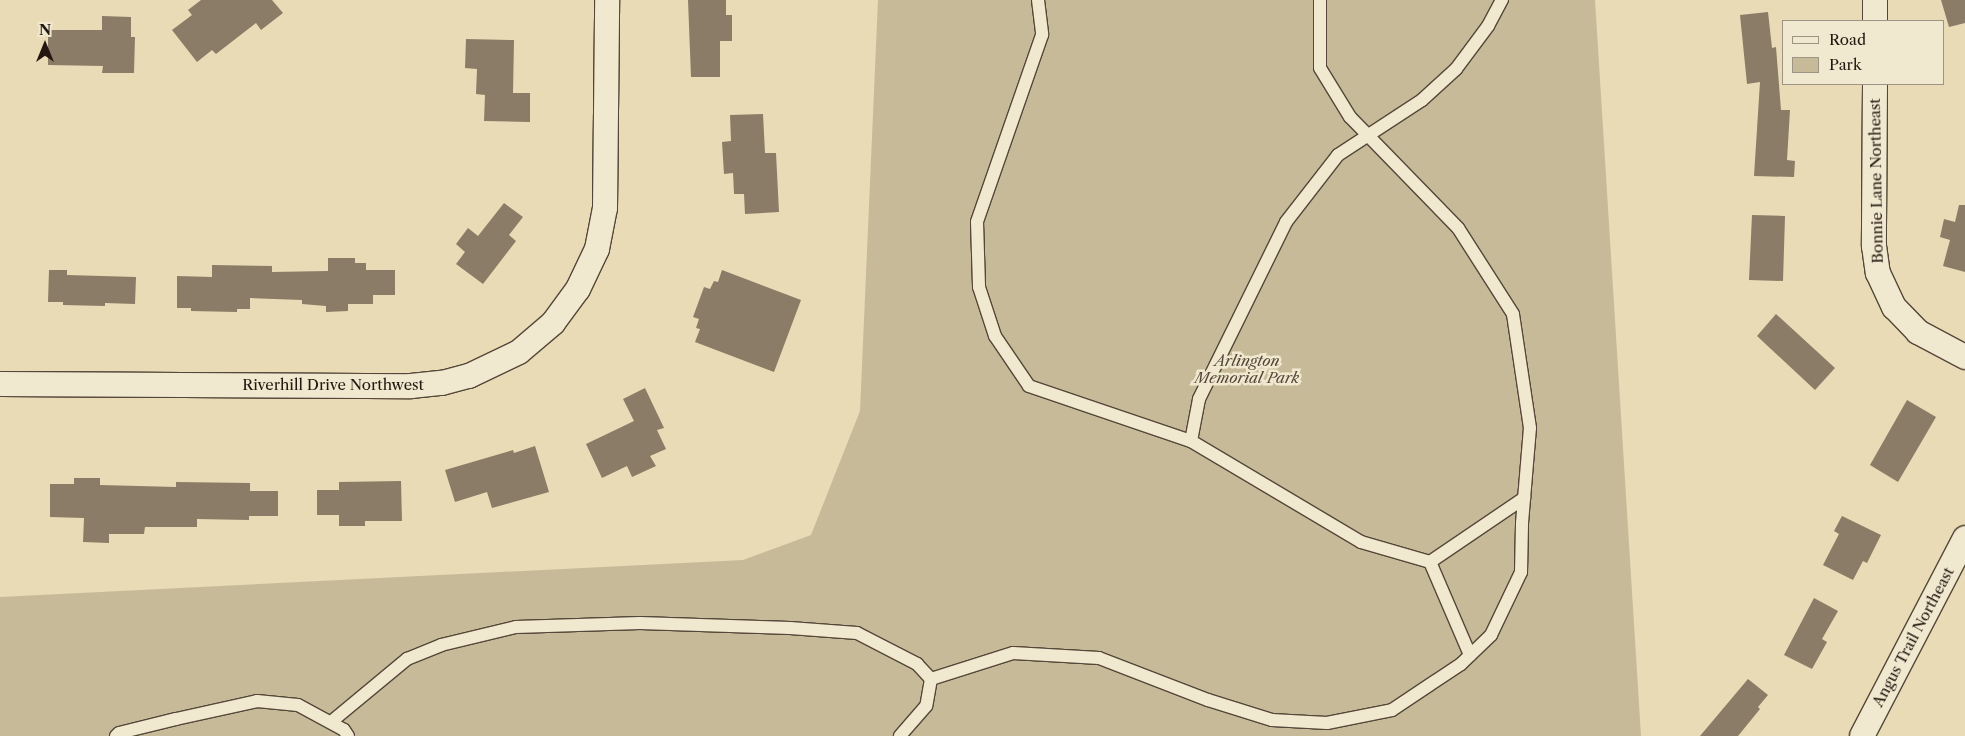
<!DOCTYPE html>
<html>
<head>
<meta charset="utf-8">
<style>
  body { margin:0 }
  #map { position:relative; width:1965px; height:736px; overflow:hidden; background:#e8dbb5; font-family:"Libre Caslon Text",serif }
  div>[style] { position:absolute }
  .green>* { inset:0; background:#c7ba99 }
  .building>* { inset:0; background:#8a7c66 }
  .roads { filter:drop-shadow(1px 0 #554739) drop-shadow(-1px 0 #554739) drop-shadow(0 1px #554739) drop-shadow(0 -1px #554739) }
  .lane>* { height:12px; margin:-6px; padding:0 6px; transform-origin:6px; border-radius:6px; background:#f0e8cf }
  .street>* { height:24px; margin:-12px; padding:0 12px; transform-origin:12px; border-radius:12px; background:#f0e8cf }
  span { translate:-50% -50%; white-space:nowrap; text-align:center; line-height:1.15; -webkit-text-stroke:5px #f0e8cf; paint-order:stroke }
  .street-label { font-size:15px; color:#241610 }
  .park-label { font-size:15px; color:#554739; font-style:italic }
  .legend { position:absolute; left:1782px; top:20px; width:162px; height:65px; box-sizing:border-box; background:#f0e8cf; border:1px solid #9e9483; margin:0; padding:6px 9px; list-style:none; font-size:15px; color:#241610 }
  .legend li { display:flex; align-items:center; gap:10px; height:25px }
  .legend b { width:25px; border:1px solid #9e9483 }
  .north { position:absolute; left:20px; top:20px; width:50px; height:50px; -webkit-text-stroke:4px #f0e8cf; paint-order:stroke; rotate:0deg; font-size:14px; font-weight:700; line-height:20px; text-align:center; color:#241610 }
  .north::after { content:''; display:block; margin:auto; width:18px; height:22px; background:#241610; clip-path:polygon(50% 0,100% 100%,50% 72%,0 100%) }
</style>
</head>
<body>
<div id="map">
  <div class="green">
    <i style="clip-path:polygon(878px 0,1595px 0,1641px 736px,0 736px,0 597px,743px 560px,811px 535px,860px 411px)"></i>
  </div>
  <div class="building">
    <i style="clip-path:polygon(201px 0,272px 0,283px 13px,261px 30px,256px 23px,216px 54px,212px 50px,197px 62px,172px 30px,192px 15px,188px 10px)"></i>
    <i style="clip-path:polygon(688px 0,726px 0,726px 15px,732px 15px,732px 41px,720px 41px,720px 77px,691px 77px)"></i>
    <i style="clip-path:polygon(1941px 0,1965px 0,1965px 23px,1949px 27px)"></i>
    <i style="clip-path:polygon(1768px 12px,1772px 48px,1776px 47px,1781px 110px,1790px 110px,1787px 160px,1795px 161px,1794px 177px,1754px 176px,1760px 82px,1747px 84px,1740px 15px)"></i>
    <i style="clip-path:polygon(102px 16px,131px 17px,131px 37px,135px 37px,134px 73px,102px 73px,103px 66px,48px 65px,48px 30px,102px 30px)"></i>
    <i style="clip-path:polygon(466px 39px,514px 40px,513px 93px,530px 93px,530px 122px,484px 121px,485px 95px,476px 94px,477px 69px,465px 68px)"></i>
    <i style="clip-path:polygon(763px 114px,765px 153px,776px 153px,779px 212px,745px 214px,744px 194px,734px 194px,733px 173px,724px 174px,722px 142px,731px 141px,730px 115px)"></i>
    <i style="clip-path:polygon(504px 203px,523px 217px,509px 235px,516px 241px,483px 284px,456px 264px,465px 252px,456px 244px,468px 228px,478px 236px)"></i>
    <i style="clip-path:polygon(1959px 205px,1965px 205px,1965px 272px,1943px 266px,1950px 240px,1940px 237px,1944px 219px,1955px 222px)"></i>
    <i style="clip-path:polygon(1752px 215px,1785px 216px,1783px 281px,1749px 280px)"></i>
    <i style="clip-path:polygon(328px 258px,355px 258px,355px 263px,366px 263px,366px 270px,395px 270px,395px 295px,373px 295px,373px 304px,348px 304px,348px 311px,326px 312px,326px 306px,302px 304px,302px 300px,250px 298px,250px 309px,237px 309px,237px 312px,191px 311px,191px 308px,177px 308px,177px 276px,212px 277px,212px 265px,272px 266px,272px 272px,328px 271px)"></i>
    <i style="clip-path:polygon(49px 270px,67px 270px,67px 275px,136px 277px,135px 304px,105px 303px,105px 306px,63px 305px,63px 302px,48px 302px)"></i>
    <i style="clip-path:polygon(722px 270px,801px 300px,774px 372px,695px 342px,700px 329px,696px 328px,699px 319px,693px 317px,704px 287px,710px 289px,714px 281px,718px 282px)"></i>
    <i style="clip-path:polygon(1776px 314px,1835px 368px,1815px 390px,1757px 336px)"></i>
    <i style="clip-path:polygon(645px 388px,664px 428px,657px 430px,666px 449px,650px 456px,656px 466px,632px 477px,627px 466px,602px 478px,586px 444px,634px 421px,623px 399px)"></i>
    <i style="clip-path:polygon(1907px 400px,1936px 417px,1898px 482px,1870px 465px)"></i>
    <i style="clip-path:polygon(535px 446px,549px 492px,492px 508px,487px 492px,455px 502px,445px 470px,513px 450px,514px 453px)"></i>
    <i style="clip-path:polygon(74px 478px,100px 478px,100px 485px,176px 487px,176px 482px,250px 483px,250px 491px,278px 491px,278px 516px,249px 516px,249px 520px,197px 519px,197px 527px,145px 527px,144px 534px,109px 534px,109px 543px,83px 542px,84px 518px,50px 517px,50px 484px,74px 484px)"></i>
    <i style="clip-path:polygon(401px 481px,402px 521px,365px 521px,365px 526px,339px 526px,339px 515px,317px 515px,317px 490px,339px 490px,339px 482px)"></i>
    <i style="clip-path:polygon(1842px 516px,1881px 535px,1867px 563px,1863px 561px,1853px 580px,1823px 565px,1839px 534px,1834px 531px)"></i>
    <i style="clip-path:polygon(1814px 598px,1838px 611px,1822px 639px,1827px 642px,1812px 669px,1784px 655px)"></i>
    <i style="clip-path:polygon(1748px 679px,1768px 695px,1758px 707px,1760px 709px,1738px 736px,1700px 736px)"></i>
  </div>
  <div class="roads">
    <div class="lane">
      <i style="left:1038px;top:0;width:35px;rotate:83deg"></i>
      <i style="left:1042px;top:35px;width:198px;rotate:109.2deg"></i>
      <i style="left:977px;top:222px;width:65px;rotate:88.2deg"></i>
      <i style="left:979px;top:287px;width:52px;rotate:71.9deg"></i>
      <i style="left:995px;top:336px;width:60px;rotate:55.8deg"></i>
      <i style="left:1029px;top:386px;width:171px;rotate:18.8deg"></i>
      <i style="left:1191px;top:441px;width:198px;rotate:30.7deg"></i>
      <i style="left:1361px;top:542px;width:72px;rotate:16.2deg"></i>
      <i style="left:1430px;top:562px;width:114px;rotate:-34.2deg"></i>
      <i style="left:1191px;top:441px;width:43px;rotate:-79.2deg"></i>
      <i style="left:1199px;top:399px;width:197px;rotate:-63.8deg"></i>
      <i style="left:1286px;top:222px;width:85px;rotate:-52.2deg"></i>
      <i style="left:1338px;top:155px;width:100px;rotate:-33.2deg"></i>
      <i style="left:1422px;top:100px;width:46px;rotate:-42.4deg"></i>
      <i style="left:1456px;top:69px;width:54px;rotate:-53.3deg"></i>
      <i style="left:1488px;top:26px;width:30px;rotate:-62deg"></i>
      <i style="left:1430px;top:562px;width:101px;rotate:66.7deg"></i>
      <i style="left:931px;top:679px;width:86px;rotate:-17.6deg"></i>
      <i style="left:1013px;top:653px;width:86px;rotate:3.3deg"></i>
      <i style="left:1099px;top:658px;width:117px;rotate:21.1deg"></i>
      <i style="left:1208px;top:700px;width:67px;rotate:17.4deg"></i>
      <i style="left:1272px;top:720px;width:55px;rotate:3.1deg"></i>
      <i style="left:1327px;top:723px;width:66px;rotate:-11.3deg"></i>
      <i style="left:1392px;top:710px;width:83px;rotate:-33.7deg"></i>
      <i style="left:1461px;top:664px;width:42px;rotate:-44deg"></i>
      <i style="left:1491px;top:635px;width:70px;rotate:-64.5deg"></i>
      <i style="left:1521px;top:572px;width:49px;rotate:-88.8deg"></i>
      <i style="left:1522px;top:523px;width:95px;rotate:-85.2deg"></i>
      <i style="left:1530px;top:428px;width:115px;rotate:-98.5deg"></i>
      <i style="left:1513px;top:314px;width:102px;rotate:-122.6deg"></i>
      <i style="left:1458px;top:228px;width:155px;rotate:-134.2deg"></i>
      <i style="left:1350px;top:117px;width:57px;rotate:-121.5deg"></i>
      <i style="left:1320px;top:68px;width:68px;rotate:-90deg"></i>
      <i style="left:331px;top:722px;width:99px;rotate:-39.7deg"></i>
      <i style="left:407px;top:659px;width:37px;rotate:-22deg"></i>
      <i style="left:441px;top:645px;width:77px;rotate:-13.5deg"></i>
      <i style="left:516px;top:627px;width:124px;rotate:-1.8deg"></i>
      <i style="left:640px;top:623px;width:150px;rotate:1.9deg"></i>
      <i style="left:790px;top:628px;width:67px;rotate:4.3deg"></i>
      <i style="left:857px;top:633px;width:68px;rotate:27.3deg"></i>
      <i style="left:917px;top:664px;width:21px;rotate:47deg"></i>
      <i style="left:931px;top:679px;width:27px;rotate:100deg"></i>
      <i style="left:926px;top:706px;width:40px;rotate:131deg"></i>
      <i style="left:116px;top:736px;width:4px;rotate:-45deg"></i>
      <i style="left:119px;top:733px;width:59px;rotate:-13.8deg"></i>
      <i style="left:176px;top:719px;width:83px;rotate:-12.5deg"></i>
      <i style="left:257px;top:701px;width:41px;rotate:5.6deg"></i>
      <i style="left:298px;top:705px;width:52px;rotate:28.5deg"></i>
      <i style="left:344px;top:730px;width:7px;rotate:56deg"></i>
    </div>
    <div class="street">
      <i style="left:1875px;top:21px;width:21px;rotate:-90deg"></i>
      <i style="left:1875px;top:84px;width:162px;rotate:90.4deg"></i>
      <i style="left:1874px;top:246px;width:27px;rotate:82deg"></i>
      <i style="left:1878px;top:273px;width:38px;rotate:65deg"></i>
      <i style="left:1894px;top:307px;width:35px;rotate:46deg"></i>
      <i style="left:1918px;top:332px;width:53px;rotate:28deg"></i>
      <i style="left:0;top:384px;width:411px;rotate:0.3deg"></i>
      <i style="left:411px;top:386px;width:31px;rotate:-6deg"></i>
      <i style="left:442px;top:383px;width:28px;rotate:-15deg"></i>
      <i style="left:469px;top:376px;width:55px;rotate:-25.6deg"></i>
      <i style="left:519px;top:352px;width:45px;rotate:-40.5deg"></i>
      <i style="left:553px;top:323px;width:42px;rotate:-53.7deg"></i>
      <i style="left:578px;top:289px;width:44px;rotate:-64.6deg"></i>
      <i style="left:597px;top:249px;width:42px;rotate:-79deg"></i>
      <i style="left:605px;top:208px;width:208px;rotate:-89.4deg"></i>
      <i style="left:1862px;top:736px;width:223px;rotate:-62.5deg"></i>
    </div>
  </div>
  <div class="street-label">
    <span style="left:1876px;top:181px;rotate:-91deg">Bonnie Lane Northeast</span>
    <span style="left:333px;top:385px">Riverhill Drive Northwest</span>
    <span style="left:1913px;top:637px;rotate:-62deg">Angus Trail Northeast</span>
  </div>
  <div class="park-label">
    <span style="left:1247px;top:369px">Arlington<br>Memorial Park</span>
  </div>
  <ul class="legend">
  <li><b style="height:6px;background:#f0e8cf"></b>Road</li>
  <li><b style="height:14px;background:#c7ba99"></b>Park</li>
  </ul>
  <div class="north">N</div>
</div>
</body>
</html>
